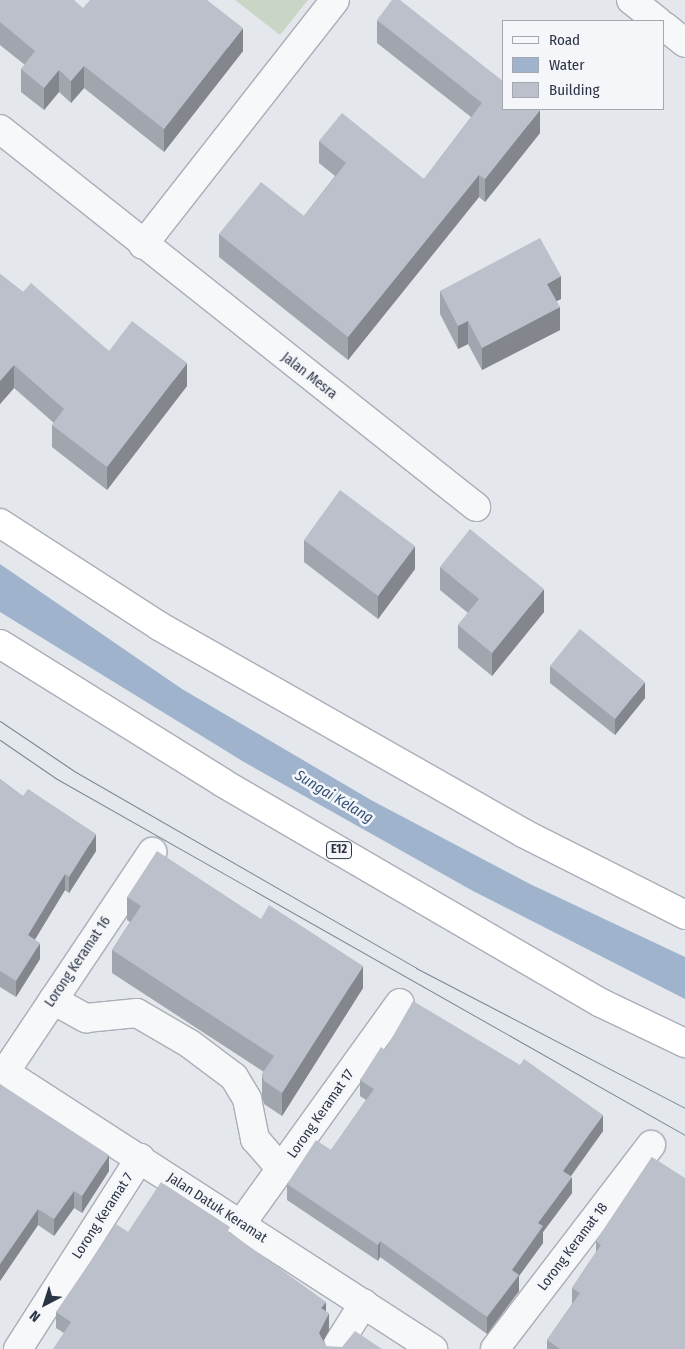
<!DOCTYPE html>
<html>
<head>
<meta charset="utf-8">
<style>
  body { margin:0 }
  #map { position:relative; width:685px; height:1349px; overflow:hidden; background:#e4e7ec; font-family:"Fira Sans Condensed",sans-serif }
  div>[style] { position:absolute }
  .green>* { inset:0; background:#c9d6c5 }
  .water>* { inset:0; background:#9fb4cc }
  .roads { filter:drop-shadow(1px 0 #a9aeb7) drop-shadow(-1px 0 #a9aeb7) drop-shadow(0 1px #a9aeb7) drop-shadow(0 -1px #a9aeb7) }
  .minor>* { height:28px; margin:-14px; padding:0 14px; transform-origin:14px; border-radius:14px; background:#f7f8fa }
  .highway>* { height:28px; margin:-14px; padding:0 14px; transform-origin:14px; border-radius:14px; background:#fff }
  .tram>* { height:1px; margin:-0.5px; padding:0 0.5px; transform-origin:0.5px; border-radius:0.5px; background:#7d8696 }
  .wall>* { inset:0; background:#a1a5ae }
  .shaded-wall>* { inset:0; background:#83868d }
  .building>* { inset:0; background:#bbc0ca }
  span { translate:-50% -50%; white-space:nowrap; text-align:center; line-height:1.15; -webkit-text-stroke:5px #f4f6f9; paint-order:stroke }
  .shield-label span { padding:1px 4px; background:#f4f6f9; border:1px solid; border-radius:4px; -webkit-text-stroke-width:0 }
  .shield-label { font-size:12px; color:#2b3445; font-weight:700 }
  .street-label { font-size:14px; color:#2b3445 }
  .water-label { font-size:15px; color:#34527a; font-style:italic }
  .legend { position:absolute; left:502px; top:20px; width:162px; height:90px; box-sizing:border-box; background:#f4f6f9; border:1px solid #a4a8b1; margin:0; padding:6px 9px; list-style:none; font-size:15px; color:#2b3445 }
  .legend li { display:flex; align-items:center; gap:10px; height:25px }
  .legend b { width:25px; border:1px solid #a4a8b1 }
  .north { position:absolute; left:20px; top:1279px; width:50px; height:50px; -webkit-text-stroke:4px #f4f6f9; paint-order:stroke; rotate:220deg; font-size:14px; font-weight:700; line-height:20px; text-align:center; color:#2b3445 }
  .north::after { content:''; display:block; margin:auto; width:18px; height:22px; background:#2b3445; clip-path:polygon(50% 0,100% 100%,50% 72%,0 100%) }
</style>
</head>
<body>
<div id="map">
  <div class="green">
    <i style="clip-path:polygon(235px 0,308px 0,280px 35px)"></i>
  </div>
  <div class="water">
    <i style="clip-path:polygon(0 564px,182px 689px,371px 800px,530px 884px,685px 957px,685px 999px,473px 891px,244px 762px,0 612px)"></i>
  </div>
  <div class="roads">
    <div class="minor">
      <i style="left:631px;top:0;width:34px;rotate:38deg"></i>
      <i style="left:664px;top:26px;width:27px;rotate:39deg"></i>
      <i style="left:0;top:129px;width:608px;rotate:38.45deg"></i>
      <i style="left:143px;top:245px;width:311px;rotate:-51.9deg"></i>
      <i style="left:53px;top:1000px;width:38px;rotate:29deg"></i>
      <i style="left:86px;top:1018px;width:51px;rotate:-5.6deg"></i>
      <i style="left:137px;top:1013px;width:61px;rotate:30.3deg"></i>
      <i style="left:190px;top:1044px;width:55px;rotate:36.9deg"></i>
      <i style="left:234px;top:1077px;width:26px;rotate:59deg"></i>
      <i style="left:247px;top:1099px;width:41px;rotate:78.7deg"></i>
      <i style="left:255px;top:1139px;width:40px;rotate:49deg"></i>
      <i style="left:0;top:1069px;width:516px;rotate:32.89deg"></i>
      <i style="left:5px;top:1072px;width:265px;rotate:-56.2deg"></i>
      <i style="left:241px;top:1224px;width:272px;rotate:-54.3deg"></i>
      <i style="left:18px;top:1349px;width:227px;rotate:-57.4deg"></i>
      <i style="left:335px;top:1349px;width:54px;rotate:-57.8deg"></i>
      <i style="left:495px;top:1349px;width:257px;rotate:-52.6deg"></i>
    </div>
    <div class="highway">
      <i style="left:0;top:523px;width:189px;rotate:32.9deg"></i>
      <i style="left:159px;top:626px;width:419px;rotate:29.6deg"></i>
      <i style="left:523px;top:833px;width:182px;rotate:26.8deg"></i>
      <i style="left:0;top:644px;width:263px;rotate:31.9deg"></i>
      <i style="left:223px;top:783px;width:437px;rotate:30.2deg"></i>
      <i style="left:601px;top:1003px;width:93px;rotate:25.5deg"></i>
    </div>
  </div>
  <div class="tram">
    <i style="left:0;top:721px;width:89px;rotate:34deg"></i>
    <i style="left:74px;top:771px;width:395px;rotate:29.9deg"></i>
    <i style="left:416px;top:968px;width:303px;rotate:27.5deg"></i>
    <i style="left:0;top:740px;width:69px;rotate:34.4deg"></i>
    <i style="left:57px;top:779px;width:722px;rotate:29.55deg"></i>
  </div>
  <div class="wall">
    <i style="clip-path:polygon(0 0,83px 8px,243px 51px,164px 152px,84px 88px,71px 103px,59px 92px,44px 110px,21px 92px,21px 69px,25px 65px,0 45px)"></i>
    <i style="clip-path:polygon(377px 20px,540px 133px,485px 202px,479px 197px,348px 360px,219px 257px,219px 234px,304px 216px,335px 176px,319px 163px,319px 141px,424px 179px,471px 117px,377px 43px)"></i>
    <i style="clip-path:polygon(0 274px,23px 292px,109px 351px,187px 386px,107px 490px,52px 447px,52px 425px,54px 423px,14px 388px,0 404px)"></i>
    <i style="clip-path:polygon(440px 291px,561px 299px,556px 301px,560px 330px,482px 370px,468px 344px,458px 349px,440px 314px)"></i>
    <i style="clip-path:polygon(304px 540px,415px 569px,378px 619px,304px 562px)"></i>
    <i style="clip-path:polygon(440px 567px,544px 612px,492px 676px,458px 648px,458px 625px,468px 613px,440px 590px)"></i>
    <i style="clip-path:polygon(550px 666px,645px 698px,615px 735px,550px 683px)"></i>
    <i style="clip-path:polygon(0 779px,96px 851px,69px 893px,65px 890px,35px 939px,40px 959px,16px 997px,0 987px)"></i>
    <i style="clip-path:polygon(127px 897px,363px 988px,282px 1116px,264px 1104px,262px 1097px,262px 1074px,264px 1072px,112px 973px,112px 950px,130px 922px,127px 920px)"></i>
    <i style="clip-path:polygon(385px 1050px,603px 1131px,571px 1176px,572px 1193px,543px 1232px,543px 1243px,519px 1276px,519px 1291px,487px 1334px,380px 1257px,378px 1261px,287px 1200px,287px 1184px,331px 1150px,366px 1100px,360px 1096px,360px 1080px)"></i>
    <i style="clip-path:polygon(0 1084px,109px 1171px,82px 1213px,74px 1208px,54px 1236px,38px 1225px,0 1281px)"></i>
    <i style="clip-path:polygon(652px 1157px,685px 1349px,547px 1349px,547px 1340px,572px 1304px,572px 1288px,596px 1252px,596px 1241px)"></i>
    <i style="clip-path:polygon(128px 1232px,230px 1232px,326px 1311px,329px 1330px,324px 1340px,326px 1346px,64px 1333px,56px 1328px,56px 1312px)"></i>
  </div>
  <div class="shaded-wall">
    <i style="clip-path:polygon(243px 28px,243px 51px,164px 152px,164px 129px)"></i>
    <i style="clip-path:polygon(84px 66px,84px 88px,71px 103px,71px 81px)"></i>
    <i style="clip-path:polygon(59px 70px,59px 92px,44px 110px,44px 88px)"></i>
    <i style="clip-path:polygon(540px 110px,540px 133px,485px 202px,485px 179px)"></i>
    <i style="clip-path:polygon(479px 175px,479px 197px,348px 360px,348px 337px)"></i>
    <i style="clip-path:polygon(561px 276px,561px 299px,547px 306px,547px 284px)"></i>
    <i style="clip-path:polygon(560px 307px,560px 330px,482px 370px,482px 348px)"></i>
    <i style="clip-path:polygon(468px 321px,468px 344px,458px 349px,458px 326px)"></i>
    <i style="clip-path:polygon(187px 363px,187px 386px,107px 490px,107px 467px)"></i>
    <i style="clip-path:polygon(14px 365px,14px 388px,0 404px,0 381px)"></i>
    <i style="clip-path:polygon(415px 546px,415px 569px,378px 619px,378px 596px)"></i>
    <i style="clip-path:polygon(544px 589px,544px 612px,492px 676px,492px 653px)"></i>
    <i style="clip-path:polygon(645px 682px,645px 698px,615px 735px,615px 719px)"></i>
    <i style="clip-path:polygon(96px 834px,96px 851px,69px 893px,69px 877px)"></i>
    <i style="clip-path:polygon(65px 874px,65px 890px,28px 951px,28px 935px)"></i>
    <i style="clip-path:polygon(40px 943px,40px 959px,16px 997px,16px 981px)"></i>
    <i style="clip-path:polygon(363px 966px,363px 988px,282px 1116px,282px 1093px)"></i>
    <i style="clip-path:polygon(603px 1115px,603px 1131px,563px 1187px,563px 1171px)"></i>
    <i style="clip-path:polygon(109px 1155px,109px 1171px,82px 1213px,82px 1196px)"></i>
    <i style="clip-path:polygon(572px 1177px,572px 1193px,543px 1232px,543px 1243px,519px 1276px,519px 1291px,487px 1334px,487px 1317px,512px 1270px,538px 1223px)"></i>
    <i style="clip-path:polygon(74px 1191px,74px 1208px,54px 1236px,54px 1219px)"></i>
    <i style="clip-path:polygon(38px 1209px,38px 1225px,0 1281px,0 1264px)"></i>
    <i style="clip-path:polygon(380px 1241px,380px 1257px,378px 1261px,378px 1245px)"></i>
    <i style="clip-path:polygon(326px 1302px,326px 1318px,321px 1308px)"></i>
    <i style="clip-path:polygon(329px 1313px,329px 1330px,319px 1349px,319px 1333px)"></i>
  </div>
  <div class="building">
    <i style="clip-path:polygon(0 0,74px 0,83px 8px,90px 0,207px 0,243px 28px,164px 129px,84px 66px,71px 81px,59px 70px,44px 88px,21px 69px,35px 51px,0 22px)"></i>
    <i style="clip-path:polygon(392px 0,400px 0,504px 82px,504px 109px,538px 109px,540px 110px,485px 179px,479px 175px,348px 337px,219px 234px,261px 182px,304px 216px,346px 163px,319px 141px,342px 113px,424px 179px,482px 103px,377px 20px)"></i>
    <i style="clip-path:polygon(540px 238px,561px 276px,547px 284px,560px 307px,482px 348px,468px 321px,458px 326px,440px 291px)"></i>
    <i style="clip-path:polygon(0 274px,23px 292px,31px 283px,109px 351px,132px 321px,187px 363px,107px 467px,52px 425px,64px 409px,14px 365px,0 381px)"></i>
    <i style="clip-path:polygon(340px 490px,415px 546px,378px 596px,304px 540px)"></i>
    <i style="clip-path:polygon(470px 529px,544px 589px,492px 653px,458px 625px,479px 599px,440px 567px)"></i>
    <i style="clip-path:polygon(580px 629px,645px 682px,615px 719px,550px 666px)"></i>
    <i style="clip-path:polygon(0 779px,23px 796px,28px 789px,96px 834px,69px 877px,65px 874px,28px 935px,40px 943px,16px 981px,0 971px)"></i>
    <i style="clip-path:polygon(157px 851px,261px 919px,269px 905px,363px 966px,282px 1093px,264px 1081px,262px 1074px,274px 1056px,112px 950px,141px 906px,127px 897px)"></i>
    <i style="clip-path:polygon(413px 1001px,520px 1065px,524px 1059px,603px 1115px,563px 1171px,572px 1177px,538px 1223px,543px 1226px,512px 1270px,519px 1275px,487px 1317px,380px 1241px,378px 1245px,287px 1184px,316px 1140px,331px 1150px,374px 1089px,360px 1080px,381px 1047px,385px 1050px)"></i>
    <i style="clip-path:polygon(0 1084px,109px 1155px,82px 1196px,74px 1191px,54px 1219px,38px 1209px,0 1264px)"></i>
    <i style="clip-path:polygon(652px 1157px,685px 1178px,685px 1349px,560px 1349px,547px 1340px,580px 1293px,572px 1288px,601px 1245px,596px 1241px)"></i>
    <i style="clip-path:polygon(161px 1182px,230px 1227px,228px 1231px,326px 1302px,321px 1308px,329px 1313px,319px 1333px,326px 1346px,342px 1347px,355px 1331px,382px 1349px,53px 1349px,71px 1322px,56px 1312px,116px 1224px,128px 1232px)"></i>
  </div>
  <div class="shield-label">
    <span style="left:339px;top:850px">E12</span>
  </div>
  <div class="street-label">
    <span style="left:309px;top:376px;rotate:38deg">Jalan Mesra</span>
    <span style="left:78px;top:962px;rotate:-56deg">Lorong Keramat 16</span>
    <span style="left:321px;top:1114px;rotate:-55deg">Lorong Keramat 17</span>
    <span style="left:217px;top:1208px;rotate:33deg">Jalan Datuk Keramat</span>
    <span style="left:103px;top:1216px;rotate:-57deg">Lorong Keramat 7</span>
    <span style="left:573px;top:1247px;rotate:-53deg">Lorong Keramat 18</span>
  </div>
  <div class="water-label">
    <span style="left:334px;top:797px;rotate:31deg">Sungai Kelang</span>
  </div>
  <ul class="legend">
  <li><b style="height:6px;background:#f7f8fa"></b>Road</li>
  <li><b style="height:14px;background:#9fb4cc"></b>Water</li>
  <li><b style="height:14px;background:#bbc0ca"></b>Building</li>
  </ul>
  <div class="north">N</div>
</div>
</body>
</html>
